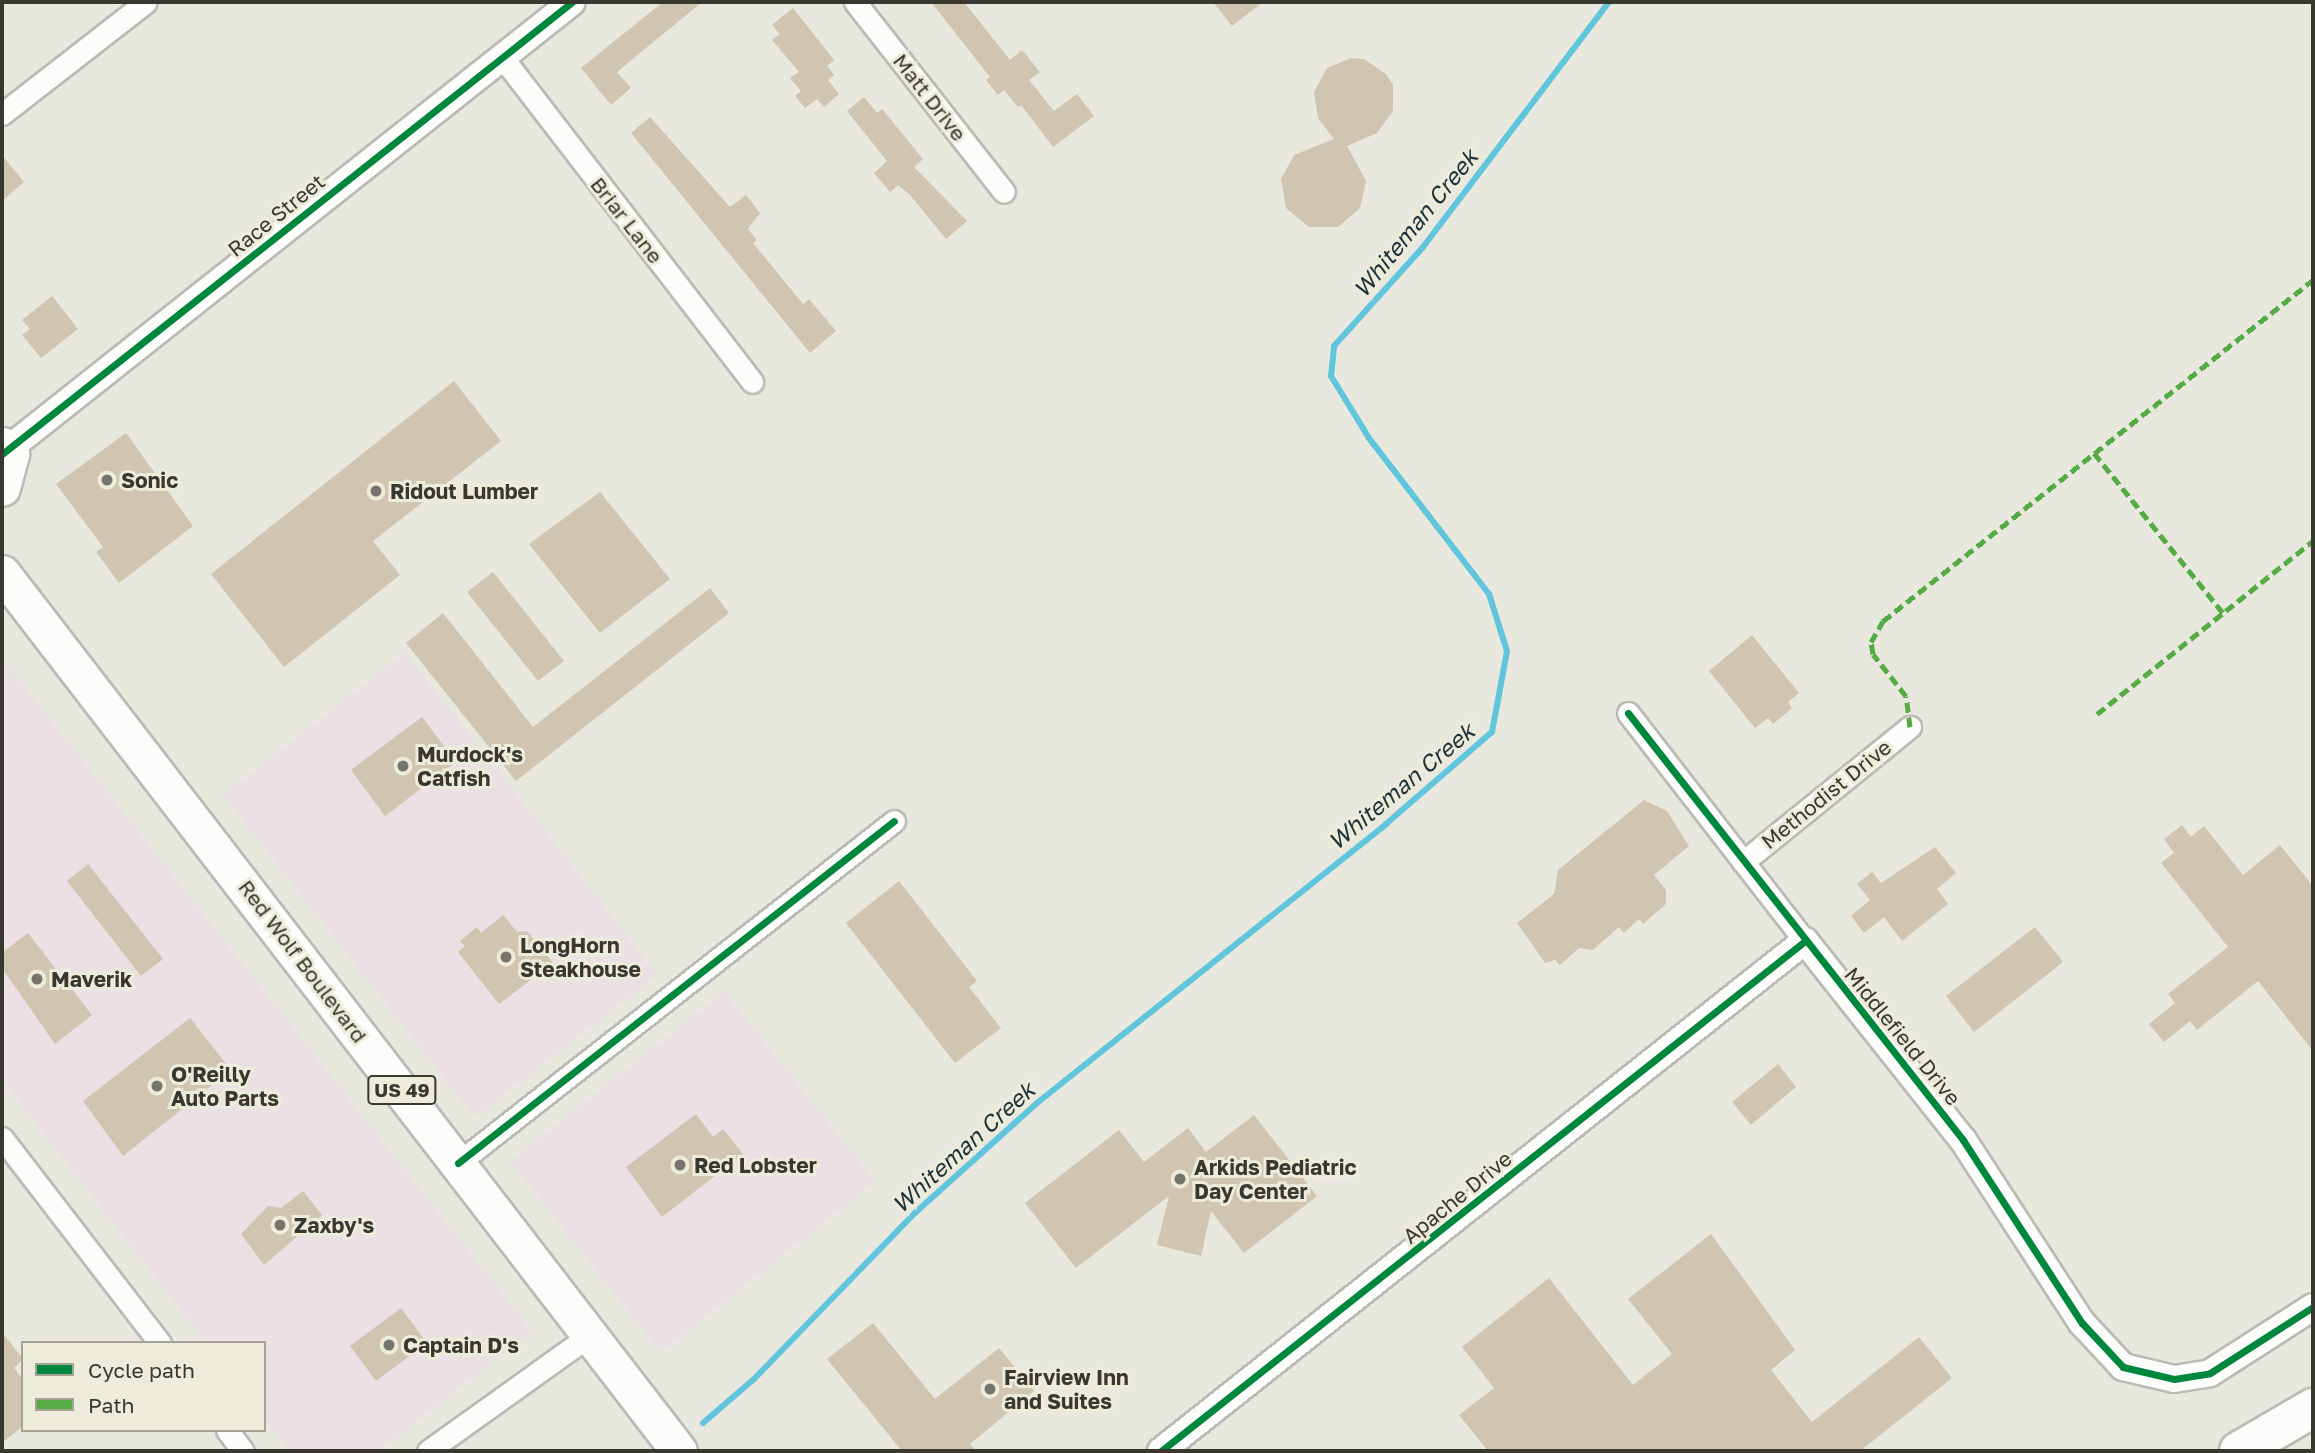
<!DOCTYPE html>
<html>
<head>
<meta charset="utf-8">
<style>
  body { margin:0 }
  #map { position:relative; width:2315px; height:1453px; overflow:hidden; background:#e8e8de; font-family:"Golos Text",sans-serif }
  div>[style] { position:absolute }
  .commercial>* { inset:0; background:#ebe0e3 }
  .stream>* { height:6px; margin:-3px; padding:0 3px; transform-origin:3px; border-radius:3px; background:#62c5de }
  .building>* { inset:0; background:#d0c5b0 }
  .roads { filter:drop-shadow(2px 0 #bbbab3) drop-shadow(-2px 0 #bbbab3) drop-shadow(0 2px #bbbab3) drop-shadow(0 -2px #bbbab3) }
  .minor>* { height:21px; margin:-10.5px; padding:0 10.5px; transform-origin:10.5px; border-radius:10.5px; background:#fcfcfa }
  .tertiary>* { height:26px; margin:-13px; padding:0 13px; transform-origin:13px; border-radius:13px; background:#fcfcfa }
  .trunk>* { height:35px; margin:-17.5px; padding:0 17.5px; transform-origin:17.5px; border-radius:17.5px; background:#fcfcfa }
  .motorway>* { height:38px; margin:-19px; padding:0 19px; transform-origin:19px; border-radius:19px; background:#fcfcfa }
  .quiet>* { height:5px; margin-top:-2.5px; transform-origin:0; background:repeating-linear-gradient(90deg,#55ac45 0 10px,transparent 0 15px) }
  .cycleway>* { height:7px; margin:-3.5px; padding:0 3.5px; transform-origin:3.5px; border-radius:3.5px; background:#00873e }
  .dots>* { width:19px; height:19px; translate:-50% -50%; box-sizing:border-box; border:4px solid #edebd9; border-radius:50% }
  span { translate:-50% -50%; white-space:nowrap; text-align:center; line-height:1.15; -webkit-text-stroke:6px #edebd9; paint-order:stroke }
  .shield-label span { padding:2px 5px; background:#edebd9; border:2px solid; border-radius:5px; -webkit-text-stroke-width:0 }
  .shield-label { font-size:19px; color:#383730; font-weight:700 }
  .street-label { font-size:21px; color:#383730 }
  .poi-label { font-size:21px; color:#383730; font-weight:700 }
  .left { translate:0 -50%; text-align:left }
  .water-label { font-size:23px; color:#1c323a; font-style:italic }
  .frame { position:absolute; inset:0; border:4px solid #383730; pointer-events:none }
  .legend { position:absolute; left:21px; top:1341px; width:245px; height:91px; box-sizing:border-box; background:#edebd9; border:2px solid #a5a395; margin:0; padding:9px 12px; list-style:none; font-size:21px; color:#383730 }
  .legend li { display:flex; align-items:center; gap:14px; height:35px }
  .legend b { width:35px; border:2px solid #a5a395 }
</style>
</head>
<body>
<div id="map">
  <div class="commercial">
    <i style="clip-path:polygon(405px 653px,657px 975px,475px 1117px,224px 795px)"></i>
    <i style="clip-path:polygon(2px 659px,531px 1331px,379px 1451px,291px 1451px,264px 1417px,264px 1343px,207px 1343px,2px 1079px)"></i>
    <i style="clip-path:polygon(724px 992px,875px 1182px,661px 1352px,511px 1161px)"></i>
  </div>
  <div class="stream">
    <i style="left:703px;top:1423px;width:67px;rotate:-40.8deg"></i>
    <i style="left:754px;top:1379px;width:233px;rotate:-45.9deg"></i>
    <i style="left:916px;top:1212px;width:163px;rotate:-42deg"></i>
    <i style="left:1037px;top:1103px;width:447px;rotate:-38.6deg"></i>
    <i style="left:1386px;top:824px;width:140px;rotate:-41deg"></i>
    <i style="left:1492px;top:732px;width:82px;rotate:-79.5deg"></i>
    <i style="left:1507px;top:651px;width:60px;rotate:-107.5deg"></i>
    <i style="left:1489px;top:594px;width:197px;rotate:-127.6deg"></i>
    <i style="left:1369px;top:438px;width:73px;rotate:-121.5deg"></i>
    <i style="left:1331px;top:376px;width:30px;rotate:-84deg"></i>
    <i style="left:1334px;top:346px;width:133px;rotate:-48deg"></i>
    <i style="left:1423px;top:247px;width:308px;rotate:-52.8deg"></i>
  </div>
  <div class="building">
    <i style="clip-path:polygon(663px 2px,702px 2px,617px 72px,631px 88px,611px 105px,581px 68px)"></i>
    <i style="clip-path:polygon(931px 2px,964px 2px,1010px 60px,1022px 50px,1040px 72px,1029px 80px,1054px 111px,1077px 94px,1094px 116px,1053px 147px,1021px 105px,1018px 107px,1004px 90px,998px 95px,986px 80px,990px 77px)"></i>
    <i style="clip-path:polygon(1213px 2px,1263px 2px,1232px 26px)"></i>
    <i style="clip-path:polygon(793px 8px,834px 60px,827px 66px,834px 75px,828px 80px,839px 94px,824px 107px,817px 99px,805px 108px,795px 96px,801px 91px,790px 78px,799px 72px,772px 40px,780px 34px,772px 25px)"></i>
    <i style="clip-path:polygon(1351px 58px,1364px 59px,1386px 74px,1393px 85px,1393px 111px,1377px 133px,1347px 146px,1366px 181px,1360px 208px,1338px 227px,1309px 227px,1286px 208px,1281px 179px,1294px 155px,1334px 139px,1318px 118px,1314px 92px,1327px 68px)"></i>
    <i style="clip-path:polygon(864px 97px,877px 113px,882px 109px,923px 159px,914px 167px,967px 221px,946px 239px,910px 195px,898px 185px,890px 192px,874px 173px,887px 161px,847px 111px)"></i>
    <i style="clip-path:polygon(650px 117px,730px 207px,746px 195px,760px 213px,748px 229px,757px 240px,753px 243px,803px 304px,809px 299px,836px 331px,810px 353px,631px 133px)"></i>
    <i style="clip-path:polygon(2px 155px,24px 182px,2px 201px)"></i>
    <i style="clip-path:polygon(52px 296px,78px 329px,41px 358px,22px 335px,30px 329px,22px 320px)"></i>
    <i style="clip-path:polygon(454px 381px,501px 441px,373px 541px,400px 575px,284px 667px,211px 574px)"></i>
    <i style="clip-path:polygon(126px 433px,193px 526px,119px 583px,96px 552px,103px 547px,56px 484px)"></i>
    <i style="clip-path:polygon(600px 492px,670px 579px,600px 633px,529px 544px)"></i>
    <i style="clip-path:polygon(493px 572px,564px 661px,538px 681px,467px 592px)"></i>
    <i style="clip-path:polygon(710px 588px,729px 613px,516px 781px,406px 643px,443px 613px,533px 727px)"></i>
    <i style="clip-path:polygon(1752px 635px,1799px 693px,1788px 702px,1792px 708px,1773px 724px,1768px 718px,1755px 728px,1709px 671px)"></i>
    <i style="clip-path:polygon(422px 717px,456px 762px,385px 816px,351px 770px)"></i>
    <i style="clip-path:polygon(1644px 800px,1667px 811px,1689px 846px,1654px 875px,1666px 890px,1666px 904px,1643px 924px,1639px 919px,1624px 933px,1619px 927px,1593px 950px,1579px 948px,1560px 965px,1555px 960px,1545px 963px,1517px 923px,1554px 894px,1558px 870px)"></i>
    <i style="clip-path:polygon(2182px 825px,2191px 837px,2204px 826px,2243px 875px,2280px 845px,2313px 886px,2313px 1051px,2258px 981px,2197px 1030px,2190px 1021px,2164px 1042px,2149px 1024px,2175px 1003px,2168px 994px,2228px 947px,2161px 863px,2174px 853px,2164px 839px)"></i>
    <i style="clip-path:polygon(1935px 847px,1956px 873px,1937px 889px,1948px 904px,1902px 941px,1884px 917px,1864px 933px,1851px 916px,1870px 900px,1857px 884px,1872px 872px,1881px 883px)"></i>
    <i style="clip-path:polygon(88px 864px,163px 959px,141px 976px,67px 881px)"></i>
    <i style="clip-path:polygon(899px 881px,977px 981px,969px 987px,1001px 1028px,955px 1063px,846px 923px)"></i>
    <i style="clip-path:polygon(503px 915px,517px 932px,527px 931px,553px 963px,499px 1004px,458px 952px,465px 946px,460px 941px,477px 927px,481px 933px)"></i>
    <i style="clip-path:polygon(2035px 927px,2063px 962px,1974px 1032px,1946px 996px)"></i>
    <i style="clip-path:polygon(28px 933px,92px 1015px,55px 1044px,2px 968px,2px 953px)"></i>
    <i style="clip-path:polygon(190px 1018px,231px 1070px,123px 1156px,83px 1101px)"></i>
    <i style="clip-path:polygon(1778px 1064px,1796px 1087px,1751px 1125px,1732px 1102px)"></i>
    <i style="clip-path:polygon(696px 1114px,713px 1137px,723px 1129px,743px 1154px,662px 1217px,626px 1167px)"></i>
    <i style="clip-path:polygon(1254px 1115px,1317px 1196px,1244px 1253px,1211px 1211px,1201px 1256px,1157px 1245px,1169px 1196px,1076px 1268px,1025px 1203px,1119px 1130px,1144px 1162px,1188px 1128px,1206px 1152px)"></i>
    <i style="clip-path:polygon(303px 1191px,322px 1215px,264px 1265px,241px 1234px,268px 1206px,281px 1208px)"></i>
    <i style="clip-path:polygon(1711px 1234px,1795px 1350px,1771px 1370px,1812px 1422px,1919px 1337px,1952px 1378px,1860px 1451px,1488px 1451px,1459px 1415px,1494px 1388px,1462px 1347px,1549px 1278px,1633px 1385px,1672px 1354px,1628px 1299px)"></i>
    <i style="clip-path:polygon(401px 1308px,427px 1343px,376px 1381px,350px 1346px)"></i>
    <i style="clip-path:polygon(873px 1323px,935px 1399px,999px 1348px,1034px 1391px,970px 1444px,976px 1451px,902px 1451px,827px 1359px)"></i>
    <i style="clip-path:polygon(2px 1332px,23px 1359px,14px 1368px,23px 1380px,23px 1426px,2px 1443px)"></i>
  </div>
  <div class="roads">
    <div class="minor">
      <i style="left:855px;top:2px;width:241px;rotate:51.9deg"></i>
      <i style="left:502px;top:57px;width:410px;rotate:52.4deg"></i>
      <i style="left:2px;top:114px;width:182px;rotate:-37.9deg"></i>
      <i style="left:1628px;top:713px;width:289px;rotate:52.2deg"></i>
      <i style="left:1743px;top:862px;width:215px;rotate:-39deg"></i>
      <i style="left:2px;top:1138px;width:259px;rotate:52.4deg"></i>
      <i style="left:458px;top:1163px;width:554px;rotate:-38.11deg"></i>
      <i style="left:227px;top:1430px;width:26px;rotate:53deg"></i>
      <i style="left:428px;top:1451px;width:199px;rotate:-35.6deg"></i>
    </div>
    <div class="tertiary">
      <i style="left:2px;top:454px;width:727px;rotate:-38.41deg"></i>
      <i style="left:1161px;top:1451px;width:821px;rotate:-38.38deg"></i>
      <i style="left:1805px;top:941px;width:254px;rotate:51.6deg"></i>
      <i style="left:1963px;top:1140px;width:218px;rotate:57deg"></i>
      <i style="left:2082px;top:1323px;width:60px;rotate:47deg"></i>
      <i style="left:2123px;top:1367px;width:52px;rotate:13.2deg"></i>
      <i style="left:2174px;top:1379px;width:36px;rotate:-9deg"></i>
      <i style="left:2210px;top:1373px;width:122px;rotate:-32.7deg"></i>
    </div>
    <div class="trunk">
      <i style="left:2px;top:445px;width:13px;rotate:45deg"></i>
      <i style="left:11px;top:454px;width:35px;rotate:105deg"></i>
      <i style="left:2px;top:573px;width:1109px;rotate:52.37deg"></i>
    </div>
    <div class="motorway">
      <i style="left:2239px;top:1451px;width:86px;rotate:-30.2deg"></i>
    </div>
  </div>
  <div class="quiet">
    <i style="left:2094px;top:453px;width:206px;rotate:51.1deg"></i>
    <i style="left:2097px;top:714px;width:277px;rotate:-38.7deg"></i>
    <i style="left:1910px;top:727px;width:31px;rotate:-97deg"></i>
    <i style="left:1906px;top:696px;width:53px;rotate:-128.2deg"></i>
    <i style="left:1873px;top:654px;width:12px;rotate:-99deg"></i>
    <i style="left:1871px;top:642px;width:24px;rotate:-60deg"></i>
    <i style="left:1883px;top:621px;width:549px;rotate:-38.42deg"></i>
  </div>
  <div class="cycleway">
    <i style="left:2px;top:454px;width:727px;rotate:-38.41deg"></i>
    <i style="left:1628px;top:713px;width:543px;rotate:51.88deg"></i>
    <i style="left:1963px;top:1140px;width:218px;rotate:57deg"></i>
    <i style="left:2082px;top:1323px;width:60px;rotate:47deg"></i>
    <i style="left:2123px;top:1367px;width:52px;rotate:13.2deg"></i>
    <i style="left:2174px;top:1379px;width:36px;rotate:-9deg"></i>
    <i style="left:2210px;top:1373px;width:122px;rotate:-32.7deg"></i>
    <i style="left:458px;top:1163px;width:554px;rotate:-38.11deg"></i>
    <i style="left:1161px;top:1451px;width:821px;rotate:-38.38deg"></i>
  </div>
  <div class="dots">
    <i style="left:107px;top:480px;background:#76756d"></i>
    <i style="left:376px;top:491px;background:#76756d"></i>
    <i style="left:403px;top:766px;background:#76756d"></i>
    <i style="left:506px;top:957px;background:#76756d"></i>
    <i style="left:37px;top:979px;background:#76756d"></i>
    <i style="left:157px;top:1086px;background:#76756d"></i>
    <i style="left:680px;top:1165px;background:#76756d"></i>
    <i style="left:1180px;top:1179px;background:#76756d"></i>
    <i style="left:280px;top:1225px;background:#76756d"></i>
    <i style="left:389px;top:1345px;background:#76756d"></i>
    <i style="left:990px;top:1389px;background:#76756d"></i>
  </div>
  <div class="shield-label">
    <span style="left:402px;top:1090px">US 49</span>
  </div>
  <div class="street-label">
    <span style="left:930px;top:97px;rotate:52deg">Matt Drive</span>
    <span style="left:276px;top:215px;rotate:-39deg">Race Street</span>
    <span style="left:627px;top:220px;rotate:52deg">Briar Lane</span>
    <span style="left:1826px;top:794px;rotate:-39deg">Methodist Drive</span>
    <span style="left:303px;top:961px;rotate:53deg">Red Wolf Boulevard</span>
    <span style="left:1903px;top:1036px;rotate:51deg">Middlefield Drive</span>
    <span style="left:1457px;top:1197px;rotate:-39deg">Apache Drive</span>
  </div>
  <div class="poi-label">
    <span class="left" style="left:121px;top:480px">Sonic</span>
    <span class="left" style="left:390px;top:491px">Ridout Lumber</span>
    <span class="left" style="left:417px;top:766px">Murdock's<br>Catfish</span>
    <span class="left" style="left:520px;top:957px">LongHorn<br>Steakhouse</span>
    <span class="left" style="left:51px;top:979px">Maverik</span>
    <span class="left" style="left:171px;top:1086px">O'Reilly<br>Auto Parts</span>
    <span class="left" style="left:694px;top:1165px">Red Lobster</span>
    <span class="left" style="left:1194px;top:1179px">Arkids Pediatric<br>Day Center</span>
    <span class="left" style="left:294px;top:1225px">Zaxby's</span>
    <span class="left" style="left:403px;top:1345px">Captain D's</span>
    <span class="left" style="left:1004px;top:1389px">Fairview Inn<br>and Suites</span>
  </div>
  <div class="water-label">
    <span style="left:1415px;top:223px;rotate:-51deg">Whiteman Creek</span>
    <span style="left:1401px;top:786px;rotate:-40deg">Whiteman Creek</span>
    <span style="left:963px;top:1147px;rotate:-42deg">Whiteman Creek</span>
  </div>
  <div class="frame"></div>
  <ul class="legend">
  <li><b style="height:9px;background:#00873e"></b>Cycle path</li>
  <li><b style="height:9px;background:#55ac45"></b>Path</li>
  </ul>
</div>
</body>
</html>
